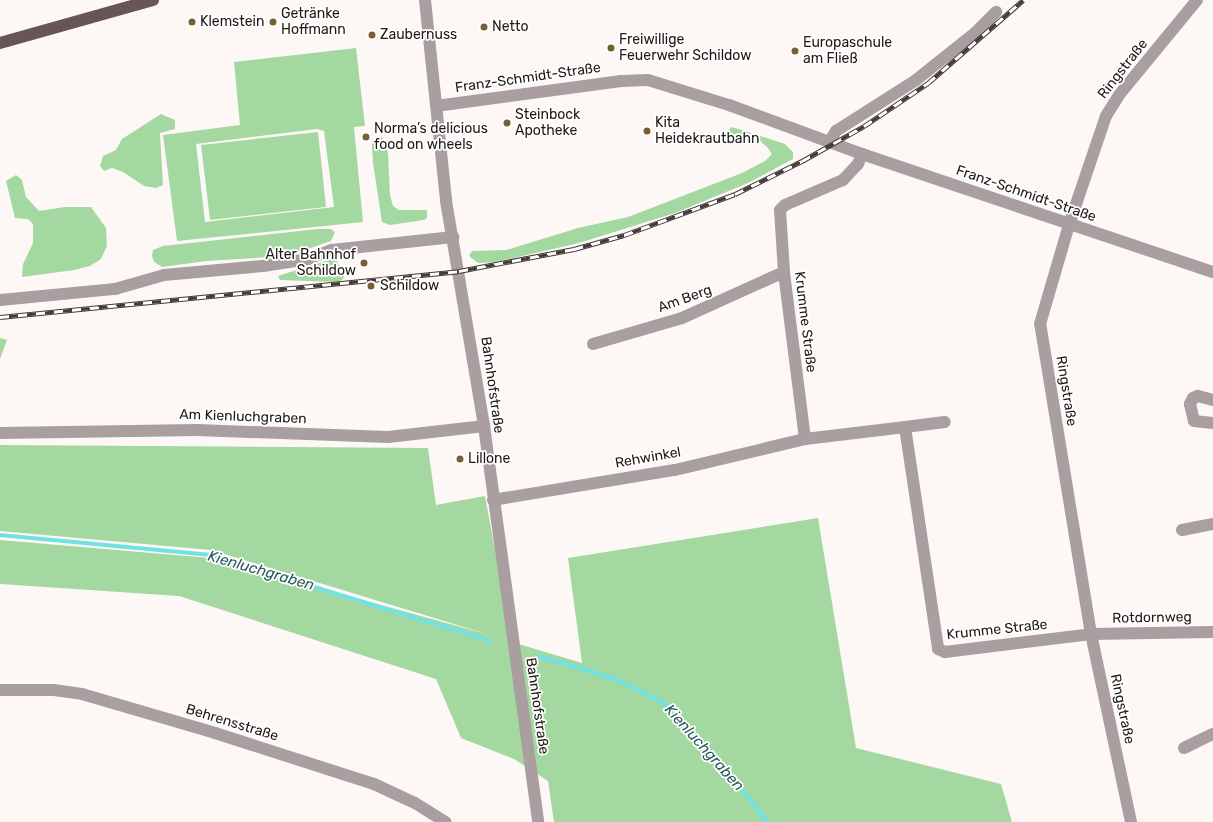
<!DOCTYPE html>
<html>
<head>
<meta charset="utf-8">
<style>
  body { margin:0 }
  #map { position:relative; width:1213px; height:822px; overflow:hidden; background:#fdf8f6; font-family:Rubik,sans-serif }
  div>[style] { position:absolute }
  .green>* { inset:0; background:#a3d8a1 }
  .stream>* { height:3.5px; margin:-1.75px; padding:0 1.75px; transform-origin:1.75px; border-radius:1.75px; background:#72e1e2 }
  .minor>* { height:12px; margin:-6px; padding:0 6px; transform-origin:6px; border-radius:6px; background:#a99ea0 }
  .major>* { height:12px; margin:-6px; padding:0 6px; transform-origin:6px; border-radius:6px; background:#675557 }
  .rail>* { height:4.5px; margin-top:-2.25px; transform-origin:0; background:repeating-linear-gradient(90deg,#fff 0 9px,#423b37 0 18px); box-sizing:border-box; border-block:1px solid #423b37 }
  .dots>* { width:11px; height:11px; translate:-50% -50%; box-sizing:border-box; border:2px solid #fff; border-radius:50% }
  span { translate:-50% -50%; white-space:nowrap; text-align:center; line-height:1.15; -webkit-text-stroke:3.5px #fff; paint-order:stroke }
  .poi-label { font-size:14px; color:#201814 }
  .left { translate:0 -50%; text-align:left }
  .right { translate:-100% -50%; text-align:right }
  .street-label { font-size:14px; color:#201814 }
  .water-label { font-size:15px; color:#29595a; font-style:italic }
</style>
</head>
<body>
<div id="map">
  <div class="green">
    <i style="clip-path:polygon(evenodd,356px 48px,365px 126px,354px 127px,363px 222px,177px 241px,163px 135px,240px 125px,234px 62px,356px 48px,317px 129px,324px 131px,334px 207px,205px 222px,196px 144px,317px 129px)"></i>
    <i style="clip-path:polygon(161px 114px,175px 120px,175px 129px,160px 133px,163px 185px,156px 188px,144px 186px,123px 172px,112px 168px,104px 171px,100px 166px,103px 156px,116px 150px,122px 139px)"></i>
    <i style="clip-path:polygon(732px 127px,785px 144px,793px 152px,793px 159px,748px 183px,675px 213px,579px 243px,496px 262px,478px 263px,469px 256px,472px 251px,506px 250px,578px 228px,628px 217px,742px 173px,765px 161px,772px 154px,767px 147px,759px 140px,730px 139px,726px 132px)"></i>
    <i style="clip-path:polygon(318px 132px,326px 207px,210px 220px,201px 145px)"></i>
    <i style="clip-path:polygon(376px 137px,382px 137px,388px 153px,390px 195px,393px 206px,399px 210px,427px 210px,427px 218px,424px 220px,390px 225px,382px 222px,373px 163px,372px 145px)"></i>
    <i style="clip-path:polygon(16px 175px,22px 180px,26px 197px,39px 211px,65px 207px,91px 207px,106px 228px,107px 246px,101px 259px,90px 266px,74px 270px,22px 277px,23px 264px,33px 243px,33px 224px,28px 219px,15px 218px,6px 181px)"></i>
    <i style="clip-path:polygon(318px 229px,331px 229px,335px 232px,331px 241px,287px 256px,206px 261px,162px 267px,154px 262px,152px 256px,153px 250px,163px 246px)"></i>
    <i style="clip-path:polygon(332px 259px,337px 261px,344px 278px,339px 282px,280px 280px,278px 276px)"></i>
    <i style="clip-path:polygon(0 338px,7px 340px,0 359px)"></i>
    <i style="clip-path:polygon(0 445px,428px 448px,436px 505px,485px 496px,512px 642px,582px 663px,568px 558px,818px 518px,856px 748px,1001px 784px,1012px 822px,554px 822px,548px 781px,514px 759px,461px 738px,436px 679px,179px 596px,0 584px,0 540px,210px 558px,490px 635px,211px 550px,0 531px)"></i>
  </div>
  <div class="stream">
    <i style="left:0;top:535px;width:212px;rotate:5.4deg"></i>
    <i style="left:211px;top:555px;width:292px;rotate:17.1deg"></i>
    <i style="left:539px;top:656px;width:80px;rotate:16.6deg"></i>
    <i style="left:616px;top:679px;width:52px;rotate:26.1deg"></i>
    <i style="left:663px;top:702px;width:74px;rotate:45.5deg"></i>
    <i style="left:715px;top:755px;width:85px;rotate:51.7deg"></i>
  </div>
  <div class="minor">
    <i style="left:425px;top:0;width:202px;rotate:84deg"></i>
    <i style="left:446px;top:201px;width:228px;rotate:80.4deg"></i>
    <i style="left:484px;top:426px;width:400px;rotate:82.2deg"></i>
    <i style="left:436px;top:106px;width:187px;rotate:-7.7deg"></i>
    <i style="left:621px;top:81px;width:27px;rotate:-2deg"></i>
    <i style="left:648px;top:80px;width:85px;rotate:17.2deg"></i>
    <i style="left:729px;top:105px;width:142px;rotate:20.2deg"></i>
    <i style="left:862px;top:154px;width:370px;rotate:18.6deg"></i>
    <i style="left:830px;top:141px;width:12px;rotate:-59deg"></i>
    <i style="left:836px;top:131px;width:95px;rotate:-32.5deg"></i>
    <i style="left:916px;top:80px;width:75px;rotate:-38.5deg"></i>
    <i style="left:975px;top:33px;width:30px;rotate:-45deg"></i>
    <i style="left:0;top:300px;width:116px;rotate:-5.5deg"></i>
    <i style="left:115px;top:289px;width:51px;rotate:-15.9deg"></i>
    <i style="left:164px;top:275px;width:99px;rotate:-5.2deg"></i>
    <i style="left:263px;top:266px;width:46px;rotate:-8.8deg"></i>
    <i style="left:308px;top:259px;width:26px;rotate:-21deg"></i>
    <i style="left:332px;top:250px;width:122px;rotate:-6.1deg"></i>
    <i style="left:593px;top:344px;width:93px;rotate:-16.3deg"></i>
    <i style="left:682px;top:318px;width:112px;rotate:-24.3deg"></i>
    <i style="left:1213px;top:400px;width:16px;rotate:-165deg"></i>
    <i style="left:1198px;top:396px;width:5px;rotate:158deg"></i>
    <i style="left:1193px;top:398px;width:7px;rotate:117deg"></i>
    <i style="left:1190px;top:404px;width:17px;rotate:77deg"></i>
    <i style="left:1194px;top:421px;width:19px;rotate:6deg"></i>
    <i style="left:905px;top:427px;width:40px;rotate:-7.1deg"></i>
    <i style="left:0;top:433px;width:197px;rotate:-0.9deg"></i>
    <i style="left:197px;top:430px;width:191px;rotate:2.1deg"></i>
    <i style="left:388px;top:437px;width:97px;rotate:-6.5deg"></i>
    <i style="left:805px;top:439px;width:168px;rotate:-97.2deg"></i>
    <i style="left:784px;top:272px;width:62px;rotate:-93.7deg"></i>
    <i style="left:780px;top:210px;width:7px;rotate:-45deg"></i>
    <i style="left:785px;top:205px;width:63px;rotate:-23.3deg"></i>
    <i style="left:843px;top:180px;width:22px;rotate:-47deg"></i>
    <i style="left:858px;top:164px;width:11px;rotate:-68deg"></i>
    <i style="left:493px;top:500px;width:184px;rotate:-9.4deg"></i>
    <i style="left:675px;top:470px;width:134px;rotate:-13.4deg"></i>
    <i style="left:805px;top:439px;width:101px;rotate:-6.8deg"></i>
    <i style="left:905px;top:427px;width:224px;rotate:81.5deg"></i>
    <i style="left:938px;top:649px;width:8px;rotate:23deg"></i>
    <i style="left:945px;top:652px;width:147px;rotate:-7deg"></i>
    <i style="left:1091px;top:634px;width:122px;rotate:-0.9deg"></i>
    <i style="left:1182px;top:530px;width:32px;rotate:-11deg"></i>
    <i style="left:0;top:690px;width:54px"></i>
    <i style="left:54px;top:690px;width:28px;rotate:8deg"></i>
    <i style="left:82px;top:694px;width:139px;rotate:16.3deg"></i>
    <i style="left:215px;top:733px;width:167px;rotate:17.8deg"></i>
    <i style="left:374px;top:784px;width:45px;rotate:24.9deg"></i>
    <i style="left:415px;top:803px;width:36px;rotate:32deg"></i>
    <i style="left:1184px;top:748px;width:32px;rotate:-26deg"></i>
    <i style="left:1131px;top:822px;width:192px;rotate:-102deg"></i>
    <i style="left:1091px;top:634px;width:314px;rotate:-99.3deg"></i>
    <i style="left:1040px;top:324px;width:103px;rotate:-73.7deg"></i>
    <i style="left:1069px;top:225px;width:115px;rotate:-71.3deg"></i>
    <i style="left:1106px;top:116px;width:25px;rotate:-58deg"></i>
    <i style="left:1119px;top:95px;width:123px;rotate:-50.6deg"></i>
  </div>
  <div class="major">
    <i style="left:0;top:43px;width:159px;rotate:-15.7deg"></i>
  </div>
  <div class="rail">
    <i style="left:0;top:317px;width:461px;rotate:-5.7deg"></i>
    <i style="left:459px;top:271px;width:117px;rotate:-10.8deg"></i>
    <i style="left:574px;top:249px;width:52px;rotate:-15.6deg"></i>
    <i style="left:624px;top:235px;width:118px;rotate:-20.3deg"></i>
    <i style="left:735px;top:194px;width:75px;rotate:-26.2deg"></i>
    <i style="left:802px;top:161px;width:71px;rotate:-29.4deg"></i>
    <i style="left:864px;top:126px;width:77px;rotate:-33.9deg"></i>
    <i style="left:928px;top:83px;width:126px;rotate:-41.1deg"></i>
  </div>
  <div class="dots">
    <i style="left:192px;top:22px;background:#776030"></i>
    <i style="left:273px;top:22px;background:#776030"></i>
    <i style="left:484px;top:27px;background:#776030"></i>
    <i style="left:372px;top:35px;background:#776030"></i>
    <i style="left:611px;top:48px;background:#776030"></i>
    <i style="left:795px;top:51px;background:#776030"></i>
    <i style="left:507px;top:123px;background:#776030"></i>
    <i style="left:647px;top:131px;background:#776030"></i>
    <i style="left:366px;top:137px;background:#776030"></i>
    <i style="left:364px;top:263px;background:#776030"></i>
    <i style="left:371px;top:286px;background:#776030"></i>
    <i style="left:460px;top:459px;background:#776030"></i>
  </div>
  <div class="poi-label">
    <span class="left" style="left:281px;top:22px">Getränke<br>Hoffmann</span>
    <span class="left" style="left:200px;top:22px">Klemstein</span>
    <span class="left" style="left:492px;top:27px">Netto</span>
    <span class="left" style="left:380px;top:35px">Zaubernuss</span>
    <span class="left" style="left:619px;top:48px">Freiwillige<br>Feuerwehr Schildow</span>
    <span class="left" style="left:803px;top:51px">Europaschule<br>am Fließ</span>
    <span class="left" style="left:515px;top:123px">Steinbock<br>Apotheke</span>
    <span class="left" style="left:655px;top:131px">Kita<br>Heidekrautbahn</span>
    <span class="left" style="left:374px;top:137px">Norma’s delicious<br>food on wheels</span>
    <span class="right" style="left:356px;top:263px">Alter Bahnhof<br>Schildow</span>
    <span class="left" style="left:380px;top:286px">Schildow</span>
    <span class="left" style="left:468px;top:459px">Lillone</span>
  </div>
  <div class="street-label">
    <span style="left:1123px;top:69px;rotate:-52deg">Ringstraße</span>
    <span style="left:528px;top:78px;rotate:-8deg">Franz-Schmidt-Straße</span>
    <span style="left:1026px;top:194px;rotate:19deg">Franz-Schmidt-Straße</span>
    <span style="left:685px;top:299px;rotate:-20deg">Am Berg</span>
    <span style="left:805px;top:322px;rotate:83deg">Krumme Straße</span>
    <span style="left:492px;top:385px;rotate:82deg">Bahnhofstraße</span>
    <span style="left:1066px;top:391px;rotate:81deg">Ringstraße</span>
    <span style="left:243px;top:417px;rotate:2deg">Am Kienluchgraben</span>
    <span style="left:648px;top:458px;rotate:-10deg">Rehwinkel</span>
    <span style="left:1152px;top:618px;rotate:-1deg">Rotdornweg</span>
    <span style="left:997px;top:630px;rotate:-6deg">Krumme Straße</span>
    <span style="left:537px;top:706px;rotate:82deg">Bahnhofstraße</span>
    <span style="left:1122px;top:709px;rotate:78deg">Ringstraße</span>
    <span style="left:232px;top:723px;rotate:17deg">Behrensstraße</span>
  </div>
  <div class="water-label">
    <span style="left:261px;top:571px;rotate:16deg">Kienluchgraben</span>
    <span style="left:704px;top:748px;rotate:48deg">Kienluchgraben</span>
  </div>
</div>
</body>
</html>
